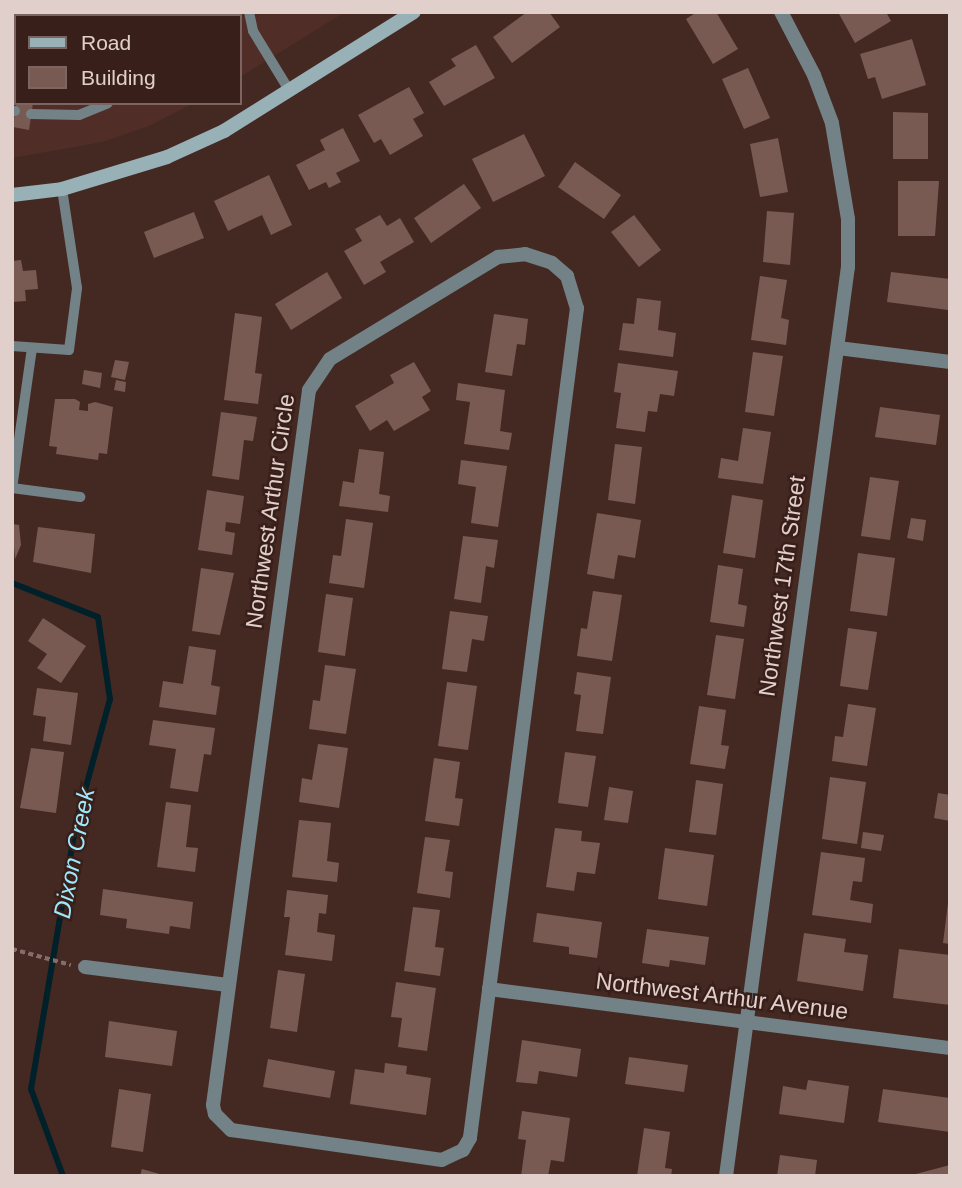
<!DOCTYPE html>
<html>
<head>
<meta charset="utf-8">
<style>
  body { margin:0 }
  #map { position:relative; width:962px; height:1188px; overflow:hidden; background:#442923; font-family:Helvetica,sans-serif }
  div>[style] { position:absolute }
  .built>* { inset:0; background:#502d26 }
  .stream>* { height:6px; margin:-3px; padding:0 3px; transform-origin:3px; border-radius:3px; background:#002129 }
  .building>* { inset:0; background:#795a53 }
  .path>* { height:3.5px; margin-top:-1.75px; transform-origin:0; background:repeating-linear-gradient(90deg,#856e69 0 5px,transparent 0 8.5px) }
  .lane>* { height:10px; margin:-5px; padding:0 5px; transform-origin:5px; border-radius:5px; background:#738287 }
  .street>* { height:14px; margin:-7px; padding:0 7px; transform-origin:7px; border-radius:7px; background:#738287 }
  .secondary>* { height:14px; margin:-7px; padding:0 7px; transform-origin:7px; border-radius:7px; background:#98b1b7 }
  span { translate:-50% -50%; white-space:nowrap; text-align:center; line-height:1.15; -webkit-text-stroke:5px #391f19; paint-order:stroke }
  .street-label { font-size:23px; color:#e1cfcb }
  .water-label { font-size:24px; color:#9fe9fd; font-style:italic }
  .frame { position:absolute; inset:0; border:14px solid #e1cfcb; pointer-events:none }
  .legend { position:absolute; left:14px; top:14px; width:228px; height:91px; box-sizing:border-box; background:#391f19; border:2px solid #7c6560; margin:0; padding:9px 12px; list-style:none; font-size:21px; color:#e1cfcb }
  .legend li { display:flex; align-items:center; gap:14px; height:35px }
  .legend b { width:35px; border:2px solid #7c6560 }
</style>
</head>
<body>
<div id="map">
  <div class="built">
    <i style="clip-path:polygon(12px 12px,345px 12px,240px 77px,240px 16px,16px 16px,16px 103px,194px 103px,149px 126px,102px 142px,12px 158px)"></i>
  </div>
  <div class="stream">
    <i style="left:12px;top:583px;width:92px;rotate:21.6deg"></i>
    <i style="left:98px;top:617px;width:83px;rotate:81.7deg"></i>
    <i style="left:110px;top:699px;width:129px;rotate:105.3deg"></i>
    <i style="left:76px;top:823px;width:270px;rotate:99.6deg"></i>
    <i style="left:31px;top:1089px;width:93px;rotate:69.8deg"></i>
  </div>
  <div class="building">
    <i style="clip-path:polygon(527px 12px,549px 12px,560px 27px,512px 63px,493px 37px)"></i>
    <i style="clip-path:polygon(697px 12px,716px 12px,738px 49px,713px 64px,686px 19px)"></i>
    <i style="clip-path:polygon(838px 12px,886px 12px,891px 21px,855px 43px)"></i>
    <i style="clip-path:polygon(12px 38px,16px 39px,16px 93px,12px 92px)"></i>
    <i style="clip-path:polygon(912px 39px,926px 85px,882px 99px,875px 77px,868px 79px,860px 54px)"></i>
    <i style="clip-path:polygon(476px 45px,495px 78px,444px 106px,429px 82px,456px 66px,451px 59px)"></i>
    <i style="clip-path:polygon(748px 68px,770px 118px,744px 129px,722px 79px)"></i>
    <i style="clip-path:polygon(409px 87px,424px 113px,413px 119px,423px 136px,390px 155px,381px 139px,374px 143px,358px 115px)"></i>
    <i style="clip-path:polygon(16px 103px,33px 103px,29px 130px,13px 127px)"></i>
    <i style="clip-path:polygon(893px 112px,928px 113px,928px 159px,893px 159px)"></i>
    <i style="clip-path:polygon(343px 128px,360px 161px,336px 173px,341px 182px,329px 188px,326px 182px,309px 190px,296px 165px,325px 150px,320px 140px)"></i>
    <i style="clip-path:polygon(524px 134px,545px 176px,493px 202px,472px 159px)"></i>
    <i style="clip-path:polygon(778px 138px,788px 192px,760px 197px,750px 144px)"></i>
    <i style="clip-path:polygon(575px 162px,621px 195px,604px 219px,558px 187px)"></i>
    <i style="clip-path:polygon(269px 175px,292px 225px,271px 235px,262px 215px,228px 231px,214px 201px)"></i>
    <i style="clip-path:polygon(898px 181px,939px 181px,935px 236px,898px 236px)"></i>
    <i style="clip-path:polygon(464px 184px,481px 208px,431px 243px,414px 218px)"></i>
    <i style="clip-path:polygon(767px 211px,794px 213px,790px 265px,763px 262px)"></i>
    <i style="clip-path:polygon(194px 212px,204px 238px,154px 258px,144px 232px)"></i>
    <i style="clip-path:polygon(380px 215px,387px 226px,400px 218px,414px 242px,380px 262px,386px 272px,364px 285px,344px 251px,362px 241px,355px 229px)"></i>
    <i style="clip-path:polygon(634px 215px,661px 250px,639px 267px,611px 232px)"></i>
    <i style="clip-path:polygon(21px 260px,23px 271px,36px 270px,38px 289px,25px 290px,26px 301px,12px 302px,12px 261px)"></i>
    <i style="clip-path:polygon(327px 272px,342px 298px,291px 330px,275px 304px)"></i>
    <i style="clip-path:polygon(891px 272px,950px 279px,948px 310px,887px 302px)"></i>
    <i style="clip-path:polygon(760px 276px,787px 280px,781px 318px,789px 320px,786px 345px,751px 340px)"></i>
    <i style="clip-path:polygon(637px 298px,661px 301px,658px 330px,676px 333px,673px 357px,619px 350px,623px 323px,634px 324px)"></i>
    <i style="clip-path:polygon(235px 313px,262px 317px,255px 373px,262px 374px,258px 404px,224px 400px)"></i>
    <i style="clip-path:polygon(494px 314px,528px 319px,525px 345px,517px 344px,512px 376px,485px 372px)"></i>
    <i style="clip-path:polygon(753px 352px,783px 356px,774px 416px,745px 412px)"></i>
    <i style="clip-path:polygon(115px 360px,129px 362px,125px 380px,111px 377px)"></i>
    <i style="clip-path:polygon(414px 362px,431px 391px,422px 397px,430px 410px,394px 431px,387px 420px,370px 431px,355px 406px,394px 383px,390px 375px)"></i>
    <i style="clip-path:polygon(618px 363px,678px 371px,674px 396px,660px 394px,657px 412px,648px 411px,645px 432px,616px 428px,621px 393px,614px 392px)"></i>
    <i style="clip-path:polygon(84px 370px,102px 373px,100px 388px,82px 384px)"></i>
    <i style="clip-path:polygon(116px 380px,126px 382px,125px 392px,114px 390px)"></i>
    <i style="clip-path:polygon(458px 383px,505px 390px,500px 431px,512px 433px,509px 450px,464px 444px,470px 402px,456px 400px)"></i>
    <i style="clip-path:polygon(55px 399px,75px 399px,80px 402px,79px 410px,88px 411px,88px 404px,95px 402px,113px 407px,107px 454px,99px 453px,98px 460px,56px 454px,57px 447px,49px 446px)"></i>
    <i style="clip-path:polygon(880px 407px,940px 415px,936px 445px,875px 437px)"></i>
    <i style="clip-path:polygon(221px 412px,257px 417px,253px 441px,244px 440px,239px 480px,212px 476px)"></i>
    <i style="clip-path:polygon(743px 428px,771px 432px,763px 484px,718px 478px,721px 458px,738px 461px)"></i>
    <i style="clip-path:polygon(615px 444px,642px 447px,635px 504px,608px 500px)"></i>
    <i style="clip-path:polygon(359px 449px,384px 452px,379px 494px,390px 496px,388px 512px,339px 506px,343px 481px,354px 483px)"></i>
    <i style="clip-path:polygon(461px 460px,507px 466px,498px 527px,471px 523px,476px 487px,458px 484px)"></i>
    <i style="clip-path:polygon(870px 477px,899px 481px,890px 540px,861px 536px)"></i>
    <i style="clip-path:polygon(207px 490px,244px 496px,240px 524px,226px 522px,225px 531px,235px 533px,232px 555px,198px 550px)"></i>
    <i style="clip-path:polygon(732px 495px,763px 500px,755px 558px,723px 553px)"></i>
    <i style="clip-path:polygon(597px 513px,641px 520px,635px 558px,618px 555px,614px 579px,587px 574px)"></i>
    <i style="clip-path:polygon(911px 518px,926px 520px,923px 541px,907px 538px)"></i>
    <i style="clip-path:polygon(346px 519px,373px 523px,364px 588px,329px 583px,333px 555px,341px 556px)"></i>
    <i style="clip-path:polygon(12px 524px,19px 525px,21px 545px,15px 559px)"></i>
    <i style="clip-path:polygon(38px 527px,95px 534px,91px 573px,33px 562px)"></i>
    <i style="clip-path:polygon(463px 536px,498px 540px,494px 568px,486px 566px,481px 603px,454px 599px)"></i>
    <i style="clip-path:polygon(858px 553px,895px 558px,887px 616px,850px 611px)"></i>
    <i style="clip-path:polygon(718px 565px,743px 569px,738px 604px,747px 606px,744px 627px,710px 622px)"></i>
    <i style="clip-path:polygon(201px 568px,234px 573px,220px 635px,192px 631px)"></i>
    <i style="clip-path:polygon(593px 591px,622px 595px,612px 661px,577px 656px,581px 628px,587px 629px)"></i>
    <i style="clip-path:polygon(326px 594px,353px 598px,345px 656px,318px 652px)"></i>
    <i style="clip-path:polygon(450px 611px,488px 616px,484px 641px,472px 639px,467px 672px,442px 669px)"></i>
    <i style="clip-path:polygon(43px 618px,86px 646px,61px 683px,37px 668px,47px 654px,28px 641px)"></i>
    <i style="clip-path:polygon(848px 628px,877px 632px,868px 690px,840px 686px)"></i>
    <i style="clip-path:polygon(716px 635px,744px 639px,735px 699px,707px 695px)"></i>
    <i style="clip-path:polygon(189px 646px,216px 650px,211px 685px,220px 687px,216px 715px,159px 707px,163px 681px,183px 684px)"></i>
    <i style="clip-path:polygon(325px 665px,356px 669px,346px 734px,309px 729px,313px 700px,320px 701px)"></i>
    <i style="clip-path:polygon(577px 672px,611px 677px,603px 734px,576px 731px,581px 695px,574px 694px)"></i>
    <i style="clip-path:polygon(447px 682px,477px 686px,468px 750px,438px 746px)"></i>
    <i style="clip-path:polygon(37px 688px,78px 693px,71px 745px,43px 741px,46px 717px,33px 715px)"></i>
    <i style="clip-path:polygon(848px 704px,876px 708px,867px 766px,832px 761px,835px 736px,843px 737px)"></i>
    <i style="clip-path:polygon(699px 706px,726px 710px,721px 745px,729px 746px,725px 769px,690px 764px)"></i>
    <i style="clip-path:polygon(153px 720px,215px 728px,211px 755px,204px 754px,198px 792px,170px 788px,176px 749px,149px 745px)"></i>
    <i style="clip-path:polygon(318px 744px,348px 748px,339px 808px,299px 802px,302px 778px,312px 780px)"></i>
    <i style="clip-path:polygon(31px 748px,64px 752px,56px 813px,20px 808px)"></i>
    <i style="clip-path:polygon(565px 752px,596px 756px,588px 807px,558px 803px)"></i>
    <i style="clip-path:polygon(434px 758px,460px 762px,455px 798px,463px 799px,459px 826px,425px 821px)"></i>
    <i style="clip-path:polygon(830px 777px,866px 782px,857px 844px,822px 839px)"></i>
    <i style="clip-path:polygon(696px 780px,723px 784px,716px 835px,689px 832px)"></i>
    <i style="clip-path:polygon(609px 787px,633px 791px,628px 823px,604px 820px)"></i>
    <i style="clip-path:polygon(938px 793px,950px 795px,950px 821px,934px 818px)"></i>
    <i style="clip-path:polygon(166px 802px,191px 805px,186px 847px,198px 848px,195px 872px,157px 867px)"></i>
    <i style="clip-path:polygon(299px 820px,331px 823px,327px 861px,339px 863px,337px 882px,292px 877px)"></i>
    <i style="clip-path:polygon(555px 828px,582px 831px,581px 841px,600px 843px,595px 874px,577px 872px,574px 891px,546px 887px)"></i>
    <i style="clip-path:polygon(863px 832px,884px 835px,881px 851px,861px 848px)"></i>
    <i style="clip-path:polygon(425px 837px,450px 840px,445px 871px,453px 872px,450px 898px,417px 893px)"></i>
    <i style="clip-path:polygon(665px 848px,714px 855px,707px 906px,658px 899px)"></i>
    <i style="clip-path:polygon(821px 852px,865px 858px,862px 882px,853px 881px,850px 900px,873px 904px,871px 923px,812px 915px)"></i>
    <i style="clip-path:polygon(103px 889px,193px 902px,190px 929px,170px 926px,169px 934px,126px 928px,127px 919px,100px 915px)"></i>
    <i style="clip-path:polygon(287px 890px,328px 895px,326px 914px,319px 913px,317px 932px,335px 935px,332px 961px,285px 955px,290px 917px,284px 917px)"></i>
    <i style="clip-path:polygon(948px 903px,950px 903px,950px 944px,943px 943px)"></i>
    <i style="clip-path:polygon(413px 907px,440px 910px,435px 947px,444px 948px,440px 976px,404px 971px)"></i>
    <i style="clip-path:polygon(537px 913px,602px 922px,597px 958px,569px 954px,569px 947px,533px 942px)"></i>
    <i style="clip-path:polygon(647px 929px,709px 937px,705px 965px,670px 960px,669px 967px,642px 963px)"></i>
    <i style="clip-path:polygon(804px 933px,846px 939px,844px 952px,868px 955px,863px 991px,797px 981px)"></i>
    <i style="clip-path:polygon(899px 949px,950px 955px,950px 1005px,893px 998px)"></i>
    <i style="clip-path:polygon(278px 970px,305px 974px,297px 1032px,270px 1028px)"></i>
    <i style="clip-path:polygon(396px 982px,436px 988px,427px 1051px,398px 1047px,402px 1018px,391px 1017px)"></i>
    <i style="clip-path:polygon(109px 1021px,177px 1031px,172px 1066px,105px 1057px)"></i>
    <i style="clip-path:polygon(522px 1040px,581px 1049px,577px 1077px,539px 1071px,537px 1084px,516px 1082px)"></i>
    <i style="clip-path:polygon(629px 1057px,688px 1065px,684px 1092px,625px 1084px)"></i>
    <i style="clip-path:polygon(268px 1059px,335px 1071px,330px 1098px,263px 1087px)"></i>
    <i style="clip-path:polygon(385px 1063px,407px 1066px,406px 1074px,431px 1078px,426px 1115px,350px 1104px,355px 1069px,384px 1073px)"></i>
    <i style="clip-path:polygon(808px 1080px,849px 1086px,844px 1123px,779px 1114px,783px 1086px,806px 1090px)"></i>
    <i style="clip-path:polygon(119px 1089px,151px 1094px,143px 1152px,111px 1147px)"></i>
    <i style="clip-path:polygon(883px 1089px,950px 1098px,950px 1132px,878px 1122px)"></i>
    <i style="clip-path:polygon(522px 1111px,570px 1118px,564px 1162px,551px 1160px,548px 1176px,521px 1176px,526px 1140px,518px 1139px)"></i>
    <i style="clip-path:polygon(644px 1128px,670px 1132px,665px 1168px,672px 1169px,671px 1176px,637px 1176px)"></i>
    <i style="clip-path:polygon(780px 1155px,817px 1160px,815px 1176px,777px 1176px)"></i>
    <i style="clip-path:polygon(950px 1165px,950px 1176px,913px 1176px,912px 1175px)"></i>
    <i style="clip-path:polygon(142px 1169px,163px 1175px,163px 1176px,140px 1176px)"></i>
  </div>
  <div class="path">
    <i style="left:12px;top:949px;width:61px;rotate:15.2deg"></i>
  </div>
  <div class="lane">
    <i style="left:80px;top:12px;width:24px;rotate:9deg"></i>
    <i style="left:249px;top:12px;width:19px;rotate:78deg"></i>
    <i style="left:253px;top:31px;width:69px;rotate:58.6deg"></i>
    <i style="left:194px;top:16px;width:4px;rotate:-76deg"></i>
    <i style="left:12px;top:111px;width:3px"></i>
    <i style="left:31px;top:114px;width:48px;rotate:1.2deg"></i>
    <i style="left:79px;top:115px;width:31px;rotate:-22deg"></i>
    <i style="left:12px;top:346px;width:57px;rotate:4deg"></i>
    <i style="left:69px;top:350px;width:63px;rotate:-82.6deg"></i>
    <i style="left:77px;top:288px;width:100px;rotate:-98.6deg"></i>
    <i style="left:32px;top:348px;width:141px;rotate:98.1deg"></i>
    <i style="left:12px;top:488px;width:69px;rotate:7.5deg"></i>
  </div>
  <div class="street">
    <i style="left:525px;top:254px;width:28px;rotate:18deg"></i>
    <i style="left:552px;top:263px;width:20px;rotate:41deg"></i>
    <i style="left:567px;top:276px;width:34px;rotate:73deg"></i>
    <i style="left:577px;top:308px;width:837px;rotate:97.35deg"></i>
    <i style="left:470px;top:1138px;width:14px;rotate:120deg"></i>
    <i style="left:463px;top:1150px;width:23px;rotate:155deg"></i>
    <i style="left:442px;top:1160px;width:213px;rotate:-171.9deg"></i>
    <i style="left:231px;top:1130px;width:23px;rotate:-135deg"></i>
    <i style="left:215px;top:1114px;width:9px;rotate:-103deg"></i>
    <i style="left:213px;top:1105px;width:721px;rotate:-82.35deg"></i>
    <i style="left:309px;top:390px;width:37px;rotate:-56deg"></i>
    <i style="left:330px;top:359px;width:197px;rotate:-31.3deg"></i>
    <i style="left:498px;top:257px;width:27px;rotate:-6deg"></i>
    <i style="left:838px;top:348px;width:113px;rotate:7.1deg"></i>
    <i style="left:85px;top:967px;width:144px;rotate:7.2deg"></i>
    <i style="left:489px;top:989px;width:465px;rotate:7.3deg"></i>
    <i style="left:726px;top:1176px;width:917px;rotate:-82.36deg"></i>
    <i style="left:848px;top:267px;width:48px;rotate:-90deg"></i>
    <i style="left:848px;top:219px;width:97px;rotate:-99.5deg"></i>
    <i style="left:832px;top:123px;width:51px;rotate:-110.6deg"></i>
    <i style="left:814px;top:75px;width:71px;rotate:-117.6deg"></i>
  </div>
  <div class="secondary">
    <i style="left:12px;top:195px;width:50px;rotate:-6.8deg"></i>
    <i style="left:62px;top:189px;width:110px;rotate:-16.9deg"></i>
    <i style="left:167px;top:157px;width:63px;rotate:-24.5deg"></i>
    <i style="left:224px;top:131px;width:224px;rotate:-32.1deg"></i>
  </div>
  <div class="street-label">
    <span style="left:270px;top:511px;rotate:-82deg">Northwest Arthur Circle</span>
    <span style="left:782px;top:586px;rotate:-82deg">Northwest 17th Street</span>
    <span style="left:722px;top:996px;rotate:7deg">Northwest Arthur Avenue</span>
  </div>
  <div class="water-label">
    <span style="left:74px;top:853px;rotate:-79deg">Dixon Creek</span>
  </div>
  <div class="frame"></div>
  <ul class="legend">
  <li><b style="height:9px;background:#98b1b7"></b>Road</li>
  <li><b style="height:19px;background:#795a53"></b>Building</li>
  </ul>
</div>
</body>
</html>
